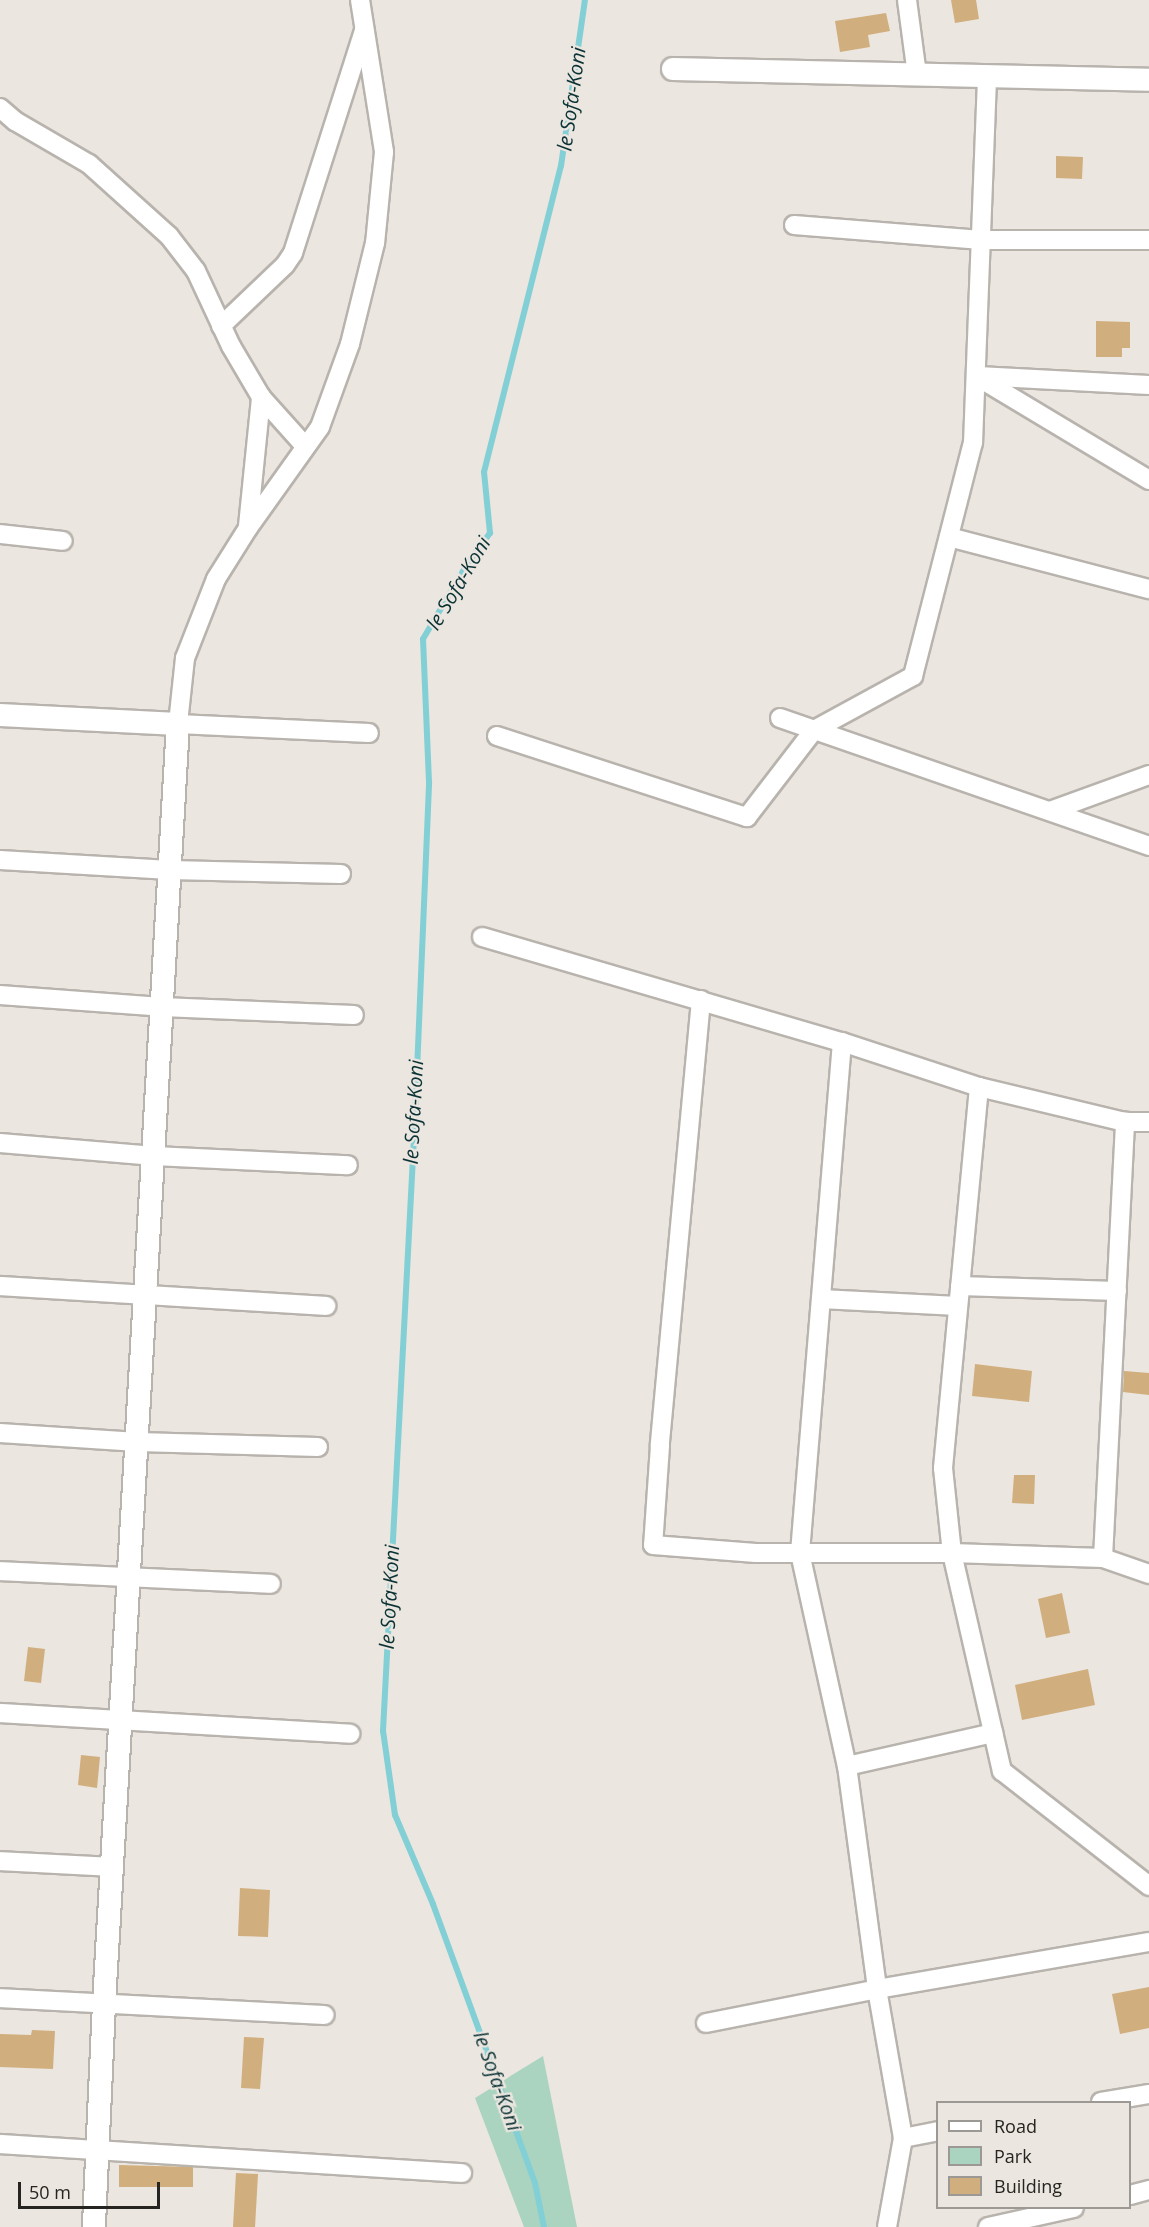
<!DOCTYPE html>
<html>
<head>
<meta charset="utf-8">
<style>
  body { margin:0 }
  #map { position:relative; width:1149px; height:2227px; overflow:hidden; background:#ebe6df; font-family:"Open Sans",sans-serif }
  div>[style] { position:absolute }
  .green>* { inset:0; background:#aad4c0 }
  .stream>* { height:6px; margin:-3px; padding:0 3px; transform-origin:3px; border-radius:3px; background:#83cfd6 }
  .building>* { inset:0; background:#d1ae7d }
  .roads { filter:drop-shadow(2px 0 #b8b3ad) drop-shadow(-2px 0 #b8b3ad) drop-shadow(0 2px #b8b3ad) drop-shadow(0 -2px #b8b3ad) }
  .minor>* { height:18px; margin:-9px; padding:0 9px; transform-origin:9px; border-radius:9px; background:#fff }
  .tertiary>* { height:22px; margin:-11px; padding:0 11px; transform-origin:11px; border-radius:11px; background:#fff }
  span { translate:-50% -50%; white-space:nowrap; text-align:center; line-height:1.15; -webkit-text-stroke:4.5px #ebe6df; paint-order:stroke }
  .water-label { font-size:20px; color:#0b3235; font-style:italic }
  .legend { position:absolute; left:936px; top:2101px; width:195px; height:108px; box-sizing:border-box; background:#ebe6df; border:2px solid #9c9893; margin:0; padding:8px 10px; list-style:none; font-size:18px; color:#252421 }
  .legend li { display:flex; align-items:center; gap:12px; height:30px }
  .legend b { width:30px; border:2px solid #9c9893 }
  .scale { position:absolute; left:18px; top:2182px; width:142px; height:27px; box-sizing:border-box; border:3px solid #252421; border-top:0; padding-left:8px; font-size:18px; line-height:21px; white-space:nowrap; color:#252421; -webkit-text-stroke:4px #ebe6df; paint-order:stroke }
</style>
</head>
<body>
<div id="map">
  <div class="green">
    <i style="clip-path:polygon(543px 2056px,577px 2227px,524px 2227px,475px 2098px)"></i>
  </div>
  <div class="stream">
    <i style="left:544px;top:2227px;width:45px;rotate:-101.6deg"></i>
    <i style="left:535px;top:2183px;width:297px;rotate:-110.1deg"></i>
    <i style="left:433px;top:1904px;width:97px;rotate:-113.1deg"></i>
    <i style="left:395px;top:1815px;width:85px;rotate:-98.1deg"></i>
    <i style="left:383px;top:1731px;width:613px;rotate:-87.01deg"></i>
    <i style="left:415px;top:1119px;width:337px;rotate:-87.6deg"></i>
    <i style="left:429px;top:782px;width:143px;rotate:-92.4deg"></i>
    <i style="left:423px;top:639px;width:85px;rotate:-59.5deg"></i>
    <i style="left:466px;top:566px;width:41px;rotate:-54deg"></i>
    <i style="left:490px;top:533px;width:61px;rotate:-95.6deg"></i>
    <i style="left:484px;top:472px;width:316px;rotate:-75.9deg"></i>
    <i style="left:561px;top:166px;width:168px;rotate:-81.8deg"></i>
  </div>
  <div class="building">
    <i style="clip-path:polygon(951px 0,976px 0,979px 19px,955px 23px)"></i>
    <i style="clip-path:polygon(886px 13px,890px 31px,868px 35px,870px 47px,840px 52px,835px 21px)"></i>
    <i style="clip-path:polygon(1056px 156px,1083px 157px,1082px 179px,1056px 178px)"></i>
    <i style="clip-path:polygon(1096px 321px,1130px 322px,1130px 348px,1122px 348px,1122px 357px,1096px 357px)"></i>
    <i style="clip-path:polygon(975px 1364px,1032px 1371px,1029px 1402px,972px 1396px)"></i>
    <i style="clip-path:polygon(1124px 1371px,1149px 1373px,1149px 1395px,1123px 1392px)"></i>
    <i style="clip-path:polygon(1014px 1475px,1035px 1475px,1034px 1504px,1012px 1503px)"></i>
    <i style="clip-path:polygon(1062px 1593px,1070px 1633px,1046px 1638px,1038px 1599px)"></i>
    <i style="clip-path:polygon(28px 1647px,45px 1649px,41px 1683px,24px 1681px)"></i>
    <i style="clip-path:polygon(1088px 1669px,1095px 1705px,1022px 1720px,1015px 1685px)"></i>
    <i style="clip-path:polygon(81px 1755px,100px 1757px,97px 1788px,78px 1785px)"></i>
    <i style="clip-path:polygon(240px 1888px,270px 1890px,268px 1937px,238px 1936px)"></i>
    <i style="clip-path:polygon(1149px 1987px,1149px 2028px,1120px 2034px,1112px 1994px)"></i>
    <i style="clip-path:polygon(32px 2030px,55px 2031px,53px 2069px,0 2067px,0 2034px,31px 2035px)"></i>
    <i style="clip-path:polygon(244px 2037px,264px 2038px,260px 2089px,241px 2088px)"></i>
    <i style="clip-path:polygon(119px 2165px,193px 2167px,193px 2187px,119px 2187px)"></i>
    <i style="clip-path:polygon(236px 2173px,258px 2174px,255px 2227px,233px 2227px)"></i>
  </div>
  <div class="roads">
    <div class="minor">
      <i style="left:360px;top:0;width:154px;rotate:81deg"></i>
      <i style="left:384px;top:152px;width:91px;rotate:95.6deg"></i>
      <i style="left:375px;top:243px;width:104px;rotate:103.9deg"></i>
      <i style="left:350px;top:344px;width:88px;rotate:109.9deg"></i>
      <i style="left:320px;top:427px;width:124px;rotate:125.5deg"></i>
      <i style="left:248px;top:528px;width:60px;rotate:122.1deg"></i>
      <i style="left:216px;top:579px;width:85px;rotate:111.4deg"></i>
      <i style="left:185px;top:658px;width:66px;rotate:96.1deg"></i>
      <i style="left:178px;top:724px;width:191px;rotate:2.7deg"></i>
      <i style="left:907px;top:0;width:76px;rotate:82.4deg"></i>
      <i style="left:0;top:108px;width:20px;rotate:41deg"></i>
      <i style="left:15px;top:121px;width:86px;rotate:30.2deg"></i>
      <i style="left:89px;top:164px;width:108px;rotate:42deg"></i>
      <i style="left:169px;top:236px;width:44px;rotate:52.4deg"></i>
      <i style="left:196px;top:271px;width:83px;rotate:65deg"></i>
      <i style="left:231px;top:346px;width:59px;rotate:59.5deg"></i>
      <i style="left:261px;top:397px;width:66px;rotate:48.1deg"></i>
      <i style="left:794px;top:225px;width:188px;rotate:4.6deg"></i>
      <i style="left:981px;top:240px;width:168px"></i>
      <i style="left:221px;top:326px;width:88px;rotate:-43.6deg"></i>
      <i style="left:285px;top:265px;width:14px;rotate:-56deg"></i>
      <i style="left:293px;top:253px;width:234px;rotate:-72.3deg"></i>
      <i style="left:976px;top:376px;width:202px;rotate:31deg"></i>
      <i style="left:978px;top:376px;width:171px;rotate:3deg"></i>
      <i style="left:248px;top:526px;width:130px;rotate:-84.2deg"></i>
      <i style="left:0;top:534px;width:63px;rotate:6.3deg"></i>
      <i style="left:949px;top:537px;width:207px;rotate:14.6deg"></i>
      <i style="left:780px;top:718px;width:391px;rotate:19.1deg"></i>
      <i style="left:497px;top:736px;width:263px;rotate:18deg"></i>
      <i style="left:747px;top:817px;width:110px;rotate:-52.4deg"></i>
      <i style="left:814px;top:730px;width:113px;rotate:-28.6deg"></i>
      <i style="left:913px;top:676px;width:241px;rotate:-75.6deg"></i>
      <i style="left:973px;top:443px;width:367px;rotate:-87.8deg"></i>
      <i style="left:1050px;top:811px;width:105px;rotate:-20deg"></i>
      <i style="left:0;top:860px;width:170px;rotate:3.4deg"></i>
      <i style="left:170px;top:870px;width:171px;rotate:1.3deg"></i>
      <i style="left:482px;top:937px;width:375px;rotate:16.3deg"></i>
      <i style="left:842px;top:1042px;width:144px;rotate:18.2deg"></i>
      <i style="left:979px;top:1087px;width:150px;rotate:13.5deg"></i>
      <i style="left:1125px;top:1122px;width:24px"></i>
      <i style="left:0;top:995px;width:162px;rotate:4.2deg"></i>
      <i style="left:162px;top:1007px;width:192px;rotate:2.4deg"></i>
      <i style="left:701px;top:1000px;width:448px;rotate:95.3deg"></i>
      <i style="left:660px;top:1446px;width:99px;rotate:94deg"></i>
      <i style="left:653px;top:1545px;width:103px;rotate:4.4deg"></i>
      <i style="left:756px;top:1553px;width:196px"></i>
      <i style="left:952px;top:1553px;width:151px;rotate:1.9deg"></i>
      <i style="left:1103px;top:1558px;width:437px;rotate:-87.1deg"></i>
      <i style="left:842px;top:1042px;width:513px;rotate:94.7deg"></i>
      <i style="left:800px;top:1553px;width:218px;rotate:77.6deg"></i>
      <i style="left:847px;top:1766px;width:225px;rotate:82.3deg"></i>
      <i style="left:877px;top:1989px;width:151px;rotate:80.1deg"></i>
      <i style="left:903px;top:2138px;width:90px;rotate:100.2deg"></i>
      <i style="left:979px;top:1087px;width:383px;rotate:95.4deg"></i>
      <i style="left:943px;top:1468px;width:85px;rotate:84deg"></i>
      <i style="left:952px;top:1553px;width:224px;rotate:77.1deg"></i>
      <i style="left:1002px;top:1771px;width:187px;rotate:38deg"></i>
      <i style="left:0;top:1143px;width:155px;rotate:4.8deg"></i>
      <i style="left:154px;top:1156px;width:194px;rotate:2.7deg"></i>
      <i style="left:0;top:1286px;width:327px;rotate:3.5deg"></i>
      <i style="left:960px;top:1286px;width:157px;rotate:1.8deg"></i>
      <i style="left:821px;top:1299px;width:137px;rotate:2.9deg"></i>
      <i style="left:0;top:1433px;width:138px;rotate:3.7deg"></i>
      <i style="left:138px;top:1442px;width:180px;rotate:1.6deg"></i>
      <i style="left:1103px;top:1558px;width:49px;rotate:19.2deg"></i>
      <i style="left:0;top:1571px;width:271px;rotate:2.7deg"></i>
      <i style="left:0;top:1713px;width:351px;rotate:3.4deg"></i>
      <i style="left:847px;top:1766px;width:150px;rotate:-12.7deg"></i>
      <i style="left:0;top:1861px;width:114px;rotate:3deg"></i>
      <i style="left:0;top:1998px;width:325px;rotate:3deg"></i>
      <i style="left:706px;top:2023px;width:174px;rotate:-11.2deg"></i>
      <i style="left:877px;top:1989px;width:276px;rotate:-9.8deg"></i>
      <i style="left:1101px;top:2102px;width:49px;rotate:-9.5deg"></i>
      <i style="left:903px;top:2138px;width:36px;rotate:-11deg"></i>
      <i style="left:0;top:2144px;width:463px;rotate:3.6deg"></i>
      <i style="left:1130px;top:2195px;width:20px;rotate:-15deg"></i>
      <i style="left:988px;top:2227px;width:88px;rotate:-12.5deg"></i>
    </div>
    <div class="tertiary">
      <i style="left:673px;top:69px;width:476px;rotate:1.3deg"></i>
      <i style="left:0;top:715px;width:178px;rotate:2.9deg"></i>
      <i style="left:178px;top:724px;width:1282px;rotate:93.31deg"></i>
      <i style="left:104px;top:2004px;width:223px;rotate:92.6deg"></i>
    </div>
  </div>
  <div class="water-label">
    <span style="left:571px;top:99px;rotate:-82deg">le Sofa-Koni</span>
    <span style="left:458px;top:583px;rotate:-59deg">le Sofa-Koni</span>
    <span style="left:413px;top:1112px;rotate:-87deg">le Sofa-Koni</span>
    <span style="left:389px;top:1597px;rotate:-87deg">le Sofa-Koni</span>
    <span style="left:498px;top:2081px;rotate:70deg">le Sofa-Koni</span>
  </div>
  <ul class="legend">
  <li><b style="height:8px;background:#fff"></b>Road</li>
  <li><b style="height:16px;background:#aad4c0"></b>Park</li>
  <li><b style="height:16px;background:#d1ae7d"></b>Building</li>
  </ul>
  <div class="scale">50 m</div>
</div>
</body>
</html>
